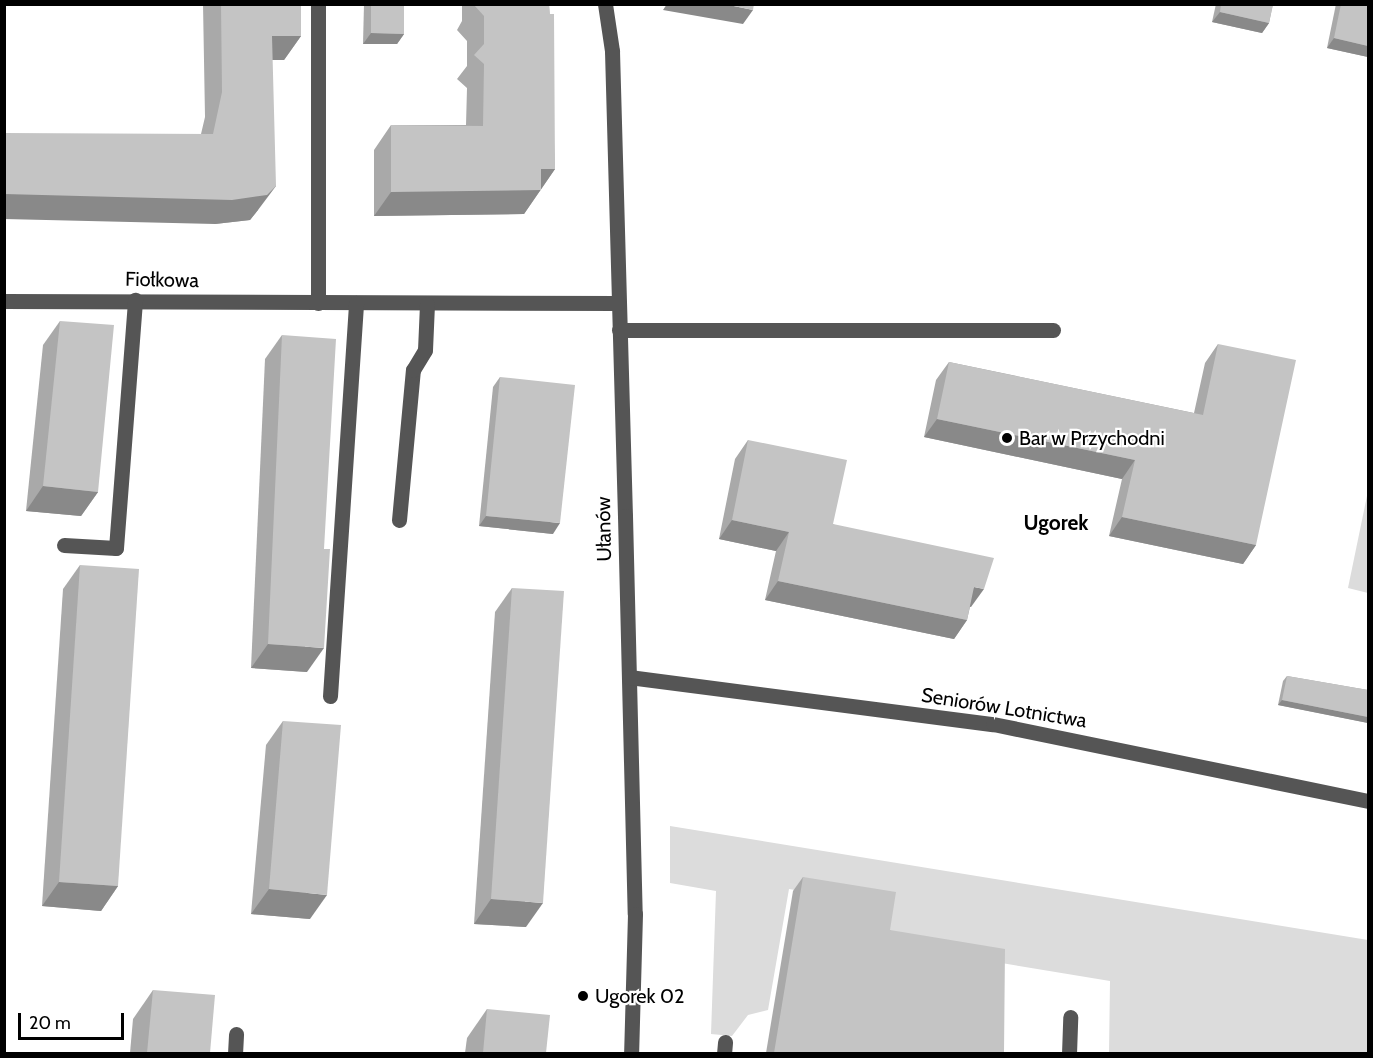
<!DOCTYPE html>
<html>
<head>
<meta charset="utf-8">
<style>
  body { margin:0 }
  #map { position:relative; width:1373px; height:1058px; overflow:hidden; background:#fff; font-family:Cabin,sans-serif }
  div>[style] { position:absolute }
  .green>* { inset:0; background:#dcdcdc }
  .minor>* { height:15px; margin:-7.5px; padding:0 7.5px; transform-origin:7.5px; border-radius:7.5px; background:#555 }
  .wall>* { inset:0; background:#a9a9a9 }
  .shaded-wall>* { inset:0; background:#898989 }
  .building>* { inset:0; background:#c4c4c4 }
  .dots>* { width:16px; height:16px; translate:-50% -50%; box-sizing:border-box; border:3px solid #fff; border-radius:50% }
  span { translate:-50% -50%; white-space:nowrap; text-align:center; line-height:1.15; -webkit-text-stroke:4.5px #fff; paint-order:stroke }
  .street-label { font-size:20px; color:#000 }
  .poi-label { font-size:20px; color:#000 }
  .left { translate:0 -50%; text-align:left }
  .neighbourhood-label { font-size:21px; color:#000; font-weight:700 }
  .frame { position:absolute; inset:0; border:6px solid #000; pointer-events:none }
  .scale { position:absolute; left:18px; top:1013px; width:106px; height:27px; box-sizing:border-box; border:3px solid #000; border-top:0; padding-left:8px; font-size:18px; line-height:21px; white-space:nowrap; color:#000; -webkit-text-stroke:4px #fff; paint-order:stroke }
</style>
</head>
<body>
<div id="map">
  <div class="green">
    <i style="clip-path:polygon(1368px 491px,1368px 593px,1348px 588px)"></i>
    <i style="clip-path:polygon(670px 826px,1368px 940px,1368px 1053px,1109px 1053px,1110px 981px,881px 943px,887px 905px,789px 889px,768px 1010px,748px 1015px,732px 1036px,711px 1034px,716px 891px,670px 883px)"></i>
  </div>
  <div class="minor">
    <i style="left:318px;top:4px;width:299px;rotate:90deg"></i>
    <i style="left:605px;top:4px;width:48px;rotate:81.5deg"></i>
    <i style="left:612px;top:51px;width:465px;rotate:88.4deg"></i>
    <i style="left:625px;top:516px;width:398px;rotate:88.6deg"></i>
    <i style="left:635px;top:914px;width:140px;rotate:91.6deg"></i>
    <i style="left:4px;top:301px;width:614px;rotate:0.19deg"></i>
    <i style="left:619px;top:330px;width:434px"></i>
    <i style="left:399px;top:520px;width:151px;rotate:-84.7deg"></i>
    <i style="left:413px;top:370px;width:23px;rotate:-59deg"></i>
    <i style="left:425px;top:350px;width:46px;rotate:-87.5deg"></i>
    <i style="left:64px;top:545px;width:52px;rotate:3.3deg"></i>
    <i style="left:116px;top:548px;width:249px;rotate:-85.6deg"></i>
    <i style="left:629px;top:677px;width:367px;rotate:7.4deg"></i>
    <i style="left:993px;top:724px;width:383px;rotate:11.6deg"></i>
    <i style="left:330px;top:696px;width:394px;rotate:-86.2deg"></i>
    <i style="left:235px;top:1054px;width:20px;rotate:-87deg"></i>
    <i style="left:724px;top:1054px;width:12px;rotate:-85deg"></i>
    <i style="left:1069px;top:1054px;width:37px;rotate:-88deg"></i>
  </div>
  <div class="wall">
    <i style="clip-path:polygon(203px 4px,301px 4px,301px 36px,284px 60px,272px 60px,258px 210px,250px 220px,215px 224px,201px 134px,205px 117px)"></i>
    <i style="clip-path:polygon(364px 4px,404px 4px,404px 34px,397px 44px,363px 44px)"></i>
    <i style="clip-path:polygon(462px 4px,549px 4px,555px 169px,524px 214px,374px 216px,374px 150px,391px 125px,466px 125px,467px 88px,457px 79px,467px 66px,467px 41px,457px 30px,462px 21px)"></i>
    <i style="clip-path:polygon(1216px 4px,1273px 4px,1269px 23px,1262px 33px,1212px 22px)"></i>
    <i style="clip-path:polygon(1336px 4px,1368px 4px,1368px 57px,1327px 48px)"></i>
    <i style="clip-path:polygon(60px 321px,98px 492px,81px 516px,26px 511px,43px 345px)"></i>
    <i style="clip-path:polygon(282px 335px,307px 672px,251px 668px,265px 359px)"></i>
    <i style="clip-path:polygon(1218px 344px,1256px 545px,1243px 564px,1109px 536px,1122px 479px,924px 437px,936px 380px,949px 362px,1194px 413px,1205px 363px)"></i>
    <i style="clip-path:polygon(500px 377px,553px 534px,479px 526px,493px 387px)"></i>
    <i style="clip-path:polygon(748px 440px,833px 524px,971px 607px,970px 607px,967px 620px,954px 639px,765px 600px,776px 551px,719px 539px,735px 459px)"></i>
    <i style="clip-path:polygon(80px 565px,118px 886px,101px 911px,42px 906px,63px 589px)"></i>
    <i style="clip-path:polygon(512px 588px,526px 927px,474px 924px,495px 612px)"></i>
    <i style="clip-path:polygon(1287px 676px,1368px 690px,1368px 723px,1278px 705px,1283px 681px)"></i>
    <i style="clip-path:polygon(283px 721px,310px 919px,251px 914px,266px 745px)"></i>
    <i style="clip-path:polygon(803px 877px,890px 930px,1004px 1053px,766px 1053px,793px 891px)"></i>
    <i style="clip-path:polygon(153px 990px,210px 1053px,130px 1053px,133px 1019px)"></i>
    <i style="clip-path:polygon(487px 1009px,546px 1053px,465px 1053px,467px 1038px)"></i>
  </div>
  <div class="shaded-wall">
    <i style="clip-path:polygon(667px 4px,724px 4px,753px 10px,743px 24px,663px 10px)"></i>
    <i style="clip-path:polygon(1220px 12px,1269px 23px,1262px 33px,1212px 22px)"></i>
    <i style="clip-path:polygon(371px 33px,404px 34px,397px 44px,363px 44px)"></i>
    <i style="clip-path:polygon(272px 36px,301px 36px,284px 60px,255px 60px)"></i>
    <i style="clip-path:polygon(1334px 38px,1368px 46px,1368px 57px,1327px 48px)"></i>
    <i style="clip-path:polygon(541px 169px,555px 169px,524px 214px,374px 216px,391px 192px)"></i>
    <i style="clip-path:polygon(276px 186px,258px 210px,250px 220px,215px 224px,4px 219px,4px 194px)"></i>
    <i style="clip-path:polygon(937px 419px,1135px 460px,1122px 479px,924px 437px)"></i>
    <i style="clip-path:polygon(43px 486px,98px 492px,81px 516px,26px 511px)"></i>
    <i style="clip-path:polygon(486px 516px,560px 523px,553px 534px,479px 526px)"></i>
    <i style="clip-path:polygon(1122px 517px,1256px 545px,1243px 564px,1109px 536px)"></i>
    <i style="clip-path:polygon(732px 520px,789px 532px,776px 551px,719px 539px)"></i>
    <i style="clip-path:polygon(778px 581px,967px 620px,954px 639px,765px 600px)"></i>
    <i style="clip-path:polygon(974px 587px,984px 589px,971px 607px,961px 605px)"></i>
    <i style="clip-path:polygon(268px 644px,324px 648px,307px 672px,251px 668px)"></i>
    <i style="clip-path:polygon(1282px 700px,1368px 717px,1368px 723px,1278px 705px)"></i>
    <i style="clip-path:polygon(59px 882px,118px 886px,101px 911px,42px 906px)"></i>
    <i style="clip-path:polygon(269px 889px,327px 895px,310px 919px,251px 914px)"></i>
    <i style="clip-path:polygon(491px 899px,543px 903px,526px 927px,474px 924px)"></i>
  </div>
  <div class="building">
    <i style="clip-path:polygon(221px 4px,301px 4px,301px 36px,272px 36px,276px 186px,267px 195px,232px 200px,4px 194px,4px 133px,213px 134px,222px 92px)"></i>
    <i style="clip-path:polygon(371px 4px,404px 4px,404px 34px,371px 33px)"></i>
    <i style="clip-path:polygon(474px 4px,549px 4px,550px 14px,554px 14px,555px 169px,541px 169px,541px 190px,391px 192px,391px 125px,483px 126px,484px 64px,474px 55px,484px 44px,484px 16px,474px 5px)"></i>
    <i style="clip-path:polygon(724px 4px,754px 4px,753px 10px)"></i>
    <i style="clip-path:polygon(1221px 4px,1273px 4px,1269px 23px,1220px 12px)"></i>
    <i style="clip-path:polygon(1341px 4px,1368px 4px,1368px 46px,1334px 38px)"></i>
    <i style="clip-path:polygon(60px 321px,114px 325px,98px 492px,43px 486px)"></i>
    <i style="clip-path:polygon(282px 335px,336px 339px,324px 549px,330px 549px,324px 648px,268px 644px)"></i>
    <i style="clip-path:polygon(1218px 344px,1296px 360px,1256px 545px,1122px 517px,1135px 460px,937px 419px,949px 362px,1203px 415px)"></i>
    <i style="clip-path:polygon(500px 377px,575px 385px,560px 523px,486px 516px)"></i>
    <i style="clip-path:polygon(748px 440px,847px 460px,833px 524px,994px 558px,984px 589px,974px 587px,967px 620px,778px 581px,789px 532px,732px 520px)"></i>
    <i style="clip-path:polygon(80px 565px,139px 569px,118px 886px,59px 882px)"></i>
    <i style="clip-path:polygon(512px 588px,564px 591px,543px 903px,491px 899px)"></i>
    <i style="clip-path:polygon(1287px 676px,1368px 690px,1368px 717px,1282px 700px)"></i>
    <i style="clip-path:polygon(283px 721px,341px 725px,327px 895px,269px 889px)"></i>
    <i style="clip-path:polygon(803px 877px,896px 892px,890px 930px,1005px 949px,1004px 1053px,774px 1053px)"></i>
    <i style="clip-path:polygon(153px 990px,215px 995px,210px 1053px,147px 1053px)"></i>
    <i style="clip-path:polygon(487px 1009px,550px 1015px,546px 1053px,483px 1053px)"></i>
  </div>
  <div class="dots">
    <i style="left:1007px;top:438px;background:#000"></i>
    <i style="left:583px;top:996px;background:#000"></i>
  </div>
  <div class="street-label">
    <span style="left:162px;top:280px;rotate:1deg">Fiołkowa</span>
    <span style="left:604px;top:529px;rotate:-91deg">Ułanów</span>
    <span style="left:1004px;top:708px;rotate:9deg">Seniorów Lotnictwa</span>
  </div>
  <div class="poi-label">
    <span class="left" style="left:1019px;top:438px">Bar w Przychodni</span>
    <span class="left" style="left:595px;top:996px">Ugorek 02</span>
  </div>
  <div class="neighbourhood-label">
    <span style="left:1056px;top:523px">Ugorek</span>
  </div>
  <div class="frame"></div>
  <div class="scale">20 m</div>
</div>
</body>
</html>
